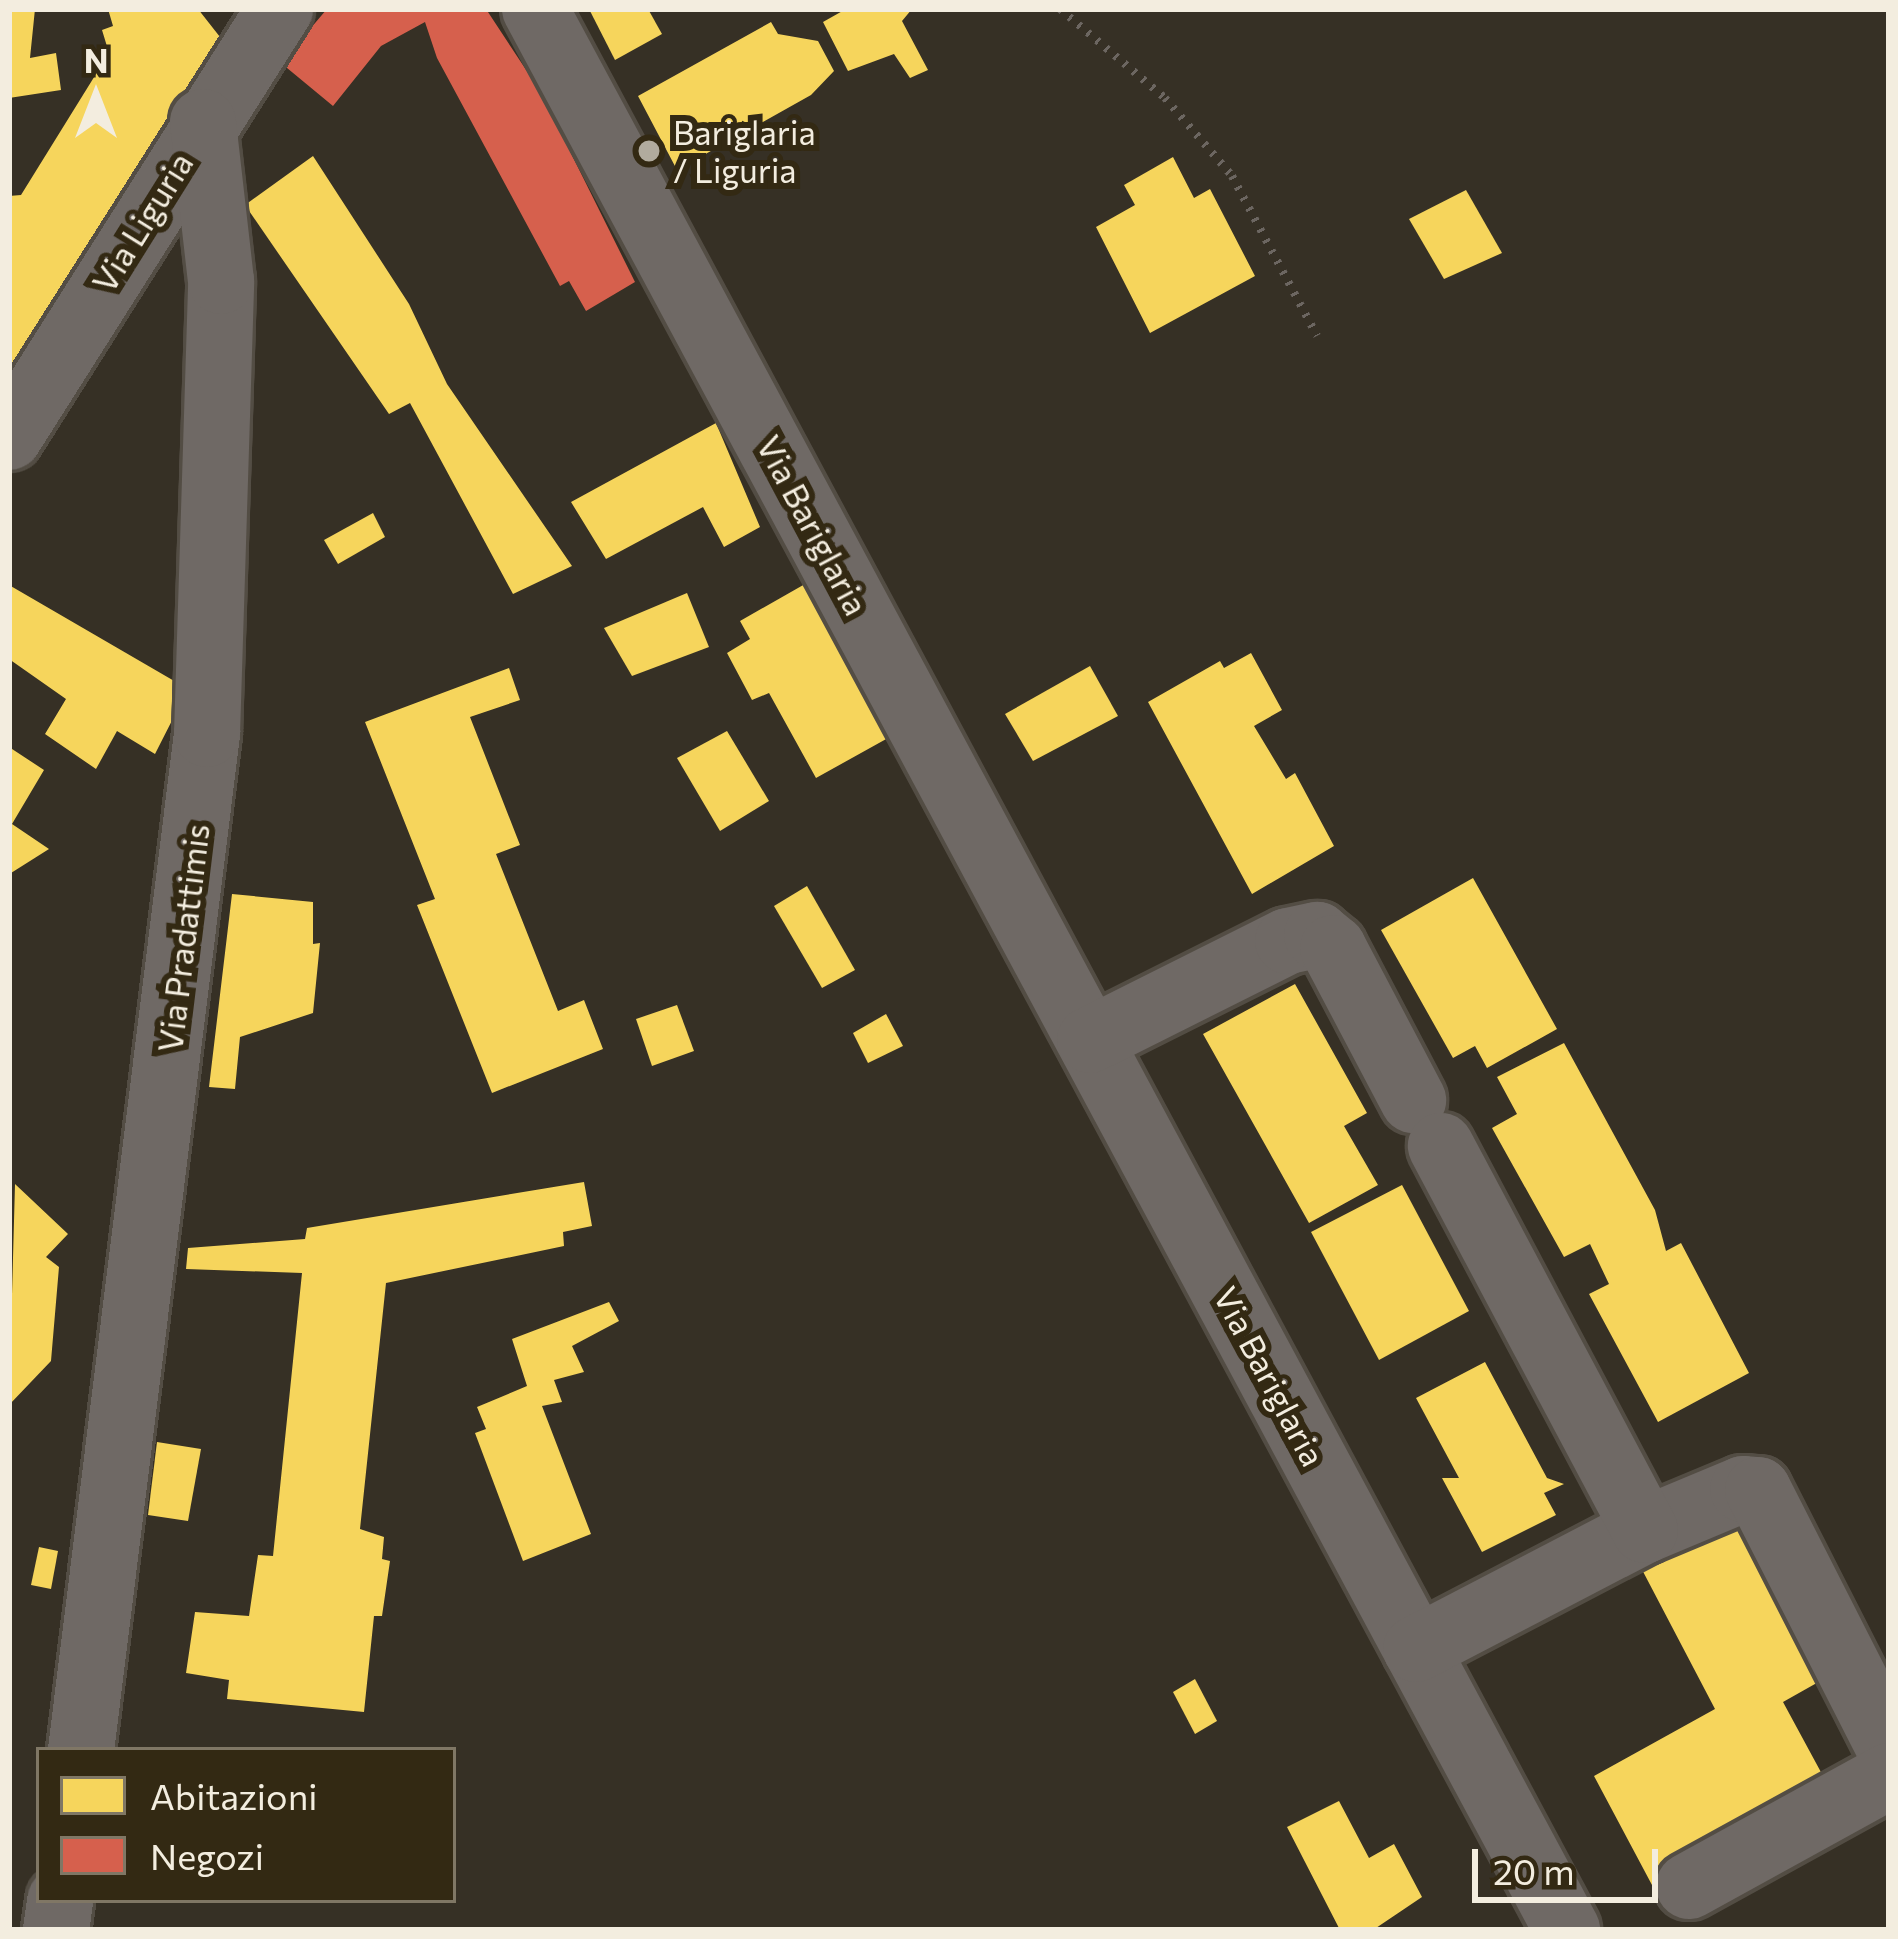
<!DOCTYPE html>
<html>
<head>
<meta charset="utf-8">
<style>
  body { margin:0 }
  #map { position:relative; width:1898px; height:1939px; overflow:hidden; background:#363025; font-family:Commissioner,sans-serif }
  div>[style] { position:absolute }
  .homes>* { inset:0; background:#f6d55c }
  .shops>* { inset:0; background:#d6604d }
  .path>* { height:8px; margin-top:-4px; transform-origin:0; background:repeating-linear-gradient(90deg,#6c6661 0 3px,transparent 0 12px) }
  .roads { filter:drop-shadow(3px 0 #534d44) drop-shadow(-3px 0 #534d44) drop-shadow(0 3px #534d44) drop-shadow(0 -3px #534d44) }
  .minor>* { height:66px; margin:-33px; padding:0 33px; transform-origin:33px; border-radius:33px; background:#6f6965 }
  .dots>* { width:33px; height:33px; translate:-50% -50%; box-sizing:border-box; border:6px solid #332913; border-radius:50% }
  span { translate:-50% -50%; white-space:nowrap; text-align:center; line-height:1.15; -webkit-text-stroke:12px #332913; paint-order:stroke }
  .poi-label { font-size:33px; color:#f3eddf }
  .left { translate:0 -50%; text-align:left }
  .street-label { font-size:33px; color:#f3eddf }
  .frame { position:absolute; inset:0; border:12px solid #f3eddf; pointer-events:none }
  .legend { position:absolute; left:36px; top:1747px; width:420px; height:156px; box-sizing:border-box; background:#332913; border:3px solid #807765; margin:0; padding:15px 21px; list-style:none; font-size:36px; color:#f3eddf }
  .legend li { display:flex; align-items:center; gap:24px; height:60px }
  .legend b { width:60px; border:3px solid #807765 }
  .north { position:absolute; left:36px; top:36px; width:120px; height:120px; -webkit-text-stroke:9px #332913; paint-order:stroke; rotate:0deg; font-size:33px; font-weight:700; line-height:48px; text-align:center; color:#f3eddf }
  .north::after { content:''; display:block; margin:auto; width:42px; height:54px; background:#f3eddf; clip-path:polygon(50% 0,100% 100%,50% 72%,0 100%) }
  .scale { position:absolute; left:1472px; top:1849px; width:186px; height:54px; box-sizing:border-box; border:6px solid #f3eddf; border-top:0; padding-left:15px; font-size:36px; line-height:42px; white-space:nowrap; color:#f3eddf; -webkit-text-stroke:9px #332913; paint-order:stroke }
</style>
</head>
<body>
<div id="map">
  <div class="homes">
    <i style="clip-path:polygon(9px 9px,35px 9px,30px 58px,56px 53px,61px 90px,9px 98px)"></i>
    <i style="clip-path:polygon(108px 9px,198px 9px,220px 37px,9px 382px,9px 196px,21px 195px,109px 53px,102px 30px,113px 26px)"></i>
    <i style="clip-path:polygon(589px 9px,648px 9px,662px 34px,615px 60px)"></i>
    <i style="clip-path:polygon(846px 9px,912px 9px,902px 21px,928px 70px,910px 78px,894px 54px,848px 71px,823px 22px)"></i>
    <i style="clip-path:polygon(771px 22px,778px 34px,818px 41px,834px 71px,811px 95px,677px 170px,638px 96px)"></i>
    <i style="clip-path:polygon(313px 156px,409px 304px,447px 384px,572px 566px,513px 594px,410px 403px,389px 414px,245px 205px)"></i>
    <i style="clip-path:polygon(1173px 157px,1194px 198px,1210px 189px,1255px 276px,1150px 333px,1096px 227px,1135px 205px,1124px 185px)"></i>
    <i style="clip-path:polygon(1466px 190px,1502px 253px,1444px 279px,1409px 219px)"></i>
    <i style="clip-path:polygon(716px 423px,760px 527px,724px 547px,703px 507px,606px 559px,571px 502px)"></i>
    <i style="clip-path:polygon(373px 513px,385px 537px,338px 564px,324px 540px)"></i>
    <i style="clip-path:polygon(805px 584px,888px 738px,816px 778px,769px 693px,752px 700px,727px 653px,750px 639px,740px 621px)"></i>
    <i style="clip-path:polygon(9px 585px,188px 689px,155px 754px,117px 731px,96px 769px,45px 734px,66px 699px,9px 659px)"></i>
    <i style="clip-path:polygon(687px 593px,709px 647px,632px 676px,604px 628px)"></i>
    <i style="clip-path:polygon(1251px 653px,1282px 710px,1254px 726px,1286px 779px,1295px 773px,1334px 846px,1252px 894px,1148px 702px,1220px 661px,1224px 668px)"></i>
    <i style="clip-path:polygon(1090px 666px,1118px 716px,1033px 761px,1005px 714px)"></i>
    <i style="clip-path:polygon(509px 668px,520px 700px,470px 717px,520px 845px,496px 854px,558px 1011px,584px 1000px,603px 1049px,492px 1093px,417px 905px,435px 899px,365px 722px)"></i>
    <i style="clip-path:polygon(727px 731px,769px 801px,720px 831px,677px 758px)"></i>
    <i style="clip-path:polygon(9px 747px,44px 770px,12px 824px,49px 849px,11px 873px)"></i>
    <i style="clip-path:polygon(1473px 878px,1557px 1029px,1487px 1068px,1475px 1046px,1453px 1058px,1381px 930px)"></i>
    <i style="clip-path:polygon(807px 886px,855px 970px,822px 988px,774px 906px)"></i>
    <i style="clip-path:polygon(232px 894px,313px 902px,313px 944px,320px 943px,313px 1013px,240px 1037px,235px 1089px,209px 1087px)"></i>
    <i style="clip-path:polygon(1295px 984px,1367px 1113px,1344px 1126px,1378px 1185px,1309px 1223px,1203px 1034px)"></i>
    <i style="clip-path:polygon(677px 1005px,694px 1051px,652px 1066px,636px 1019px)"></i>
    <i style="clip-path:polygon(886px 1014px,903px 1046px,868px 1063px,853px 1033px)"></i>
    <i style="clip-path:polygon(1564px 1043px,1655px 1210px,1666px 1251px,1681px 1243px,1749px 1373px,1658px 1422px,1589px 1294px,1609px 1284px,1590px 1244px,1564px 1257px,1492px 1128px,1517px 1114px,1497px 1077px)"></i>
    <i style="clip-path:polygon(584px 1182px,592px 1226px,563px 1232px,564px 1246px,386px 1283px,360px 1529px,384px 1537px,382px 1559px,390px 1561px,382px 1616px,374px 1616px,364px 1712px,227px 1699px,229px 1680px,186px 1673px,195px 1612px,249px 1616px,258px 1555px,273px 1556px,302px 1273px,186px 1269px,188px 1248px,305px 1239px,307px 1228px)"></i>
    <i style="clip-path:polygon(15px 1184px,68px 1234px,46px 1257px,59px 1267px,51px 1361px,9px 1405px)"></i>
    <i style="clip-path:polygon(1402px 1185px,1469px 1311px,1379px 1360px,1311px 1232px)"></i>
    <i style="clip-path:polygon(609px 1302px,619px 1321px,572px 1346px,584px 1372px,554px 1380px,562px 1402px,542px 1406px,591px 1534px,523px 1561px,475px 1433px,486px 1429px,477px 1407px,527px 1386px,512px 1339px)"></i>
    <i style="clip-path:polygon(1485px 1362px,1547px 1478px,1564px 1484px,1544px 1493px,1556px 1515px,1482px 1552px,1442px 1478px,1459px 1478px,1416px 1398px)"></i>
    <i style="clip-path:polygon(157px 1442px,201px 1449px,188px 1521px,148px 1515px)"></i>
    <i style="clip-path:polygon(1749px 1502px,1838px 1671px,1783px 1702px,1829px 1787px,1652px 1885px,1594px 1776px,1715px 1709px,1638px 1562px)"></i>
    <i style="clip-path:polygon(39px 1547px,58px 1551px,51px 1589px,31px 1585px)"></i>
    <i style="clip-path:polygon(1195px 1679px,1217px 1721px,1195px 1734px,1173px 1692px)"></i>
    <i style="clip-path:polygon(1339px 1801px,1369px 1858px,1394px 1844px,1422px 1897px,1373px 1930px,1340px 1930px,1287px 1827px)"></i>
  </div>
  <div class="shops">
    <i style="clip-path:polygon(327px 9px,486px 9px,540px 91px,635px 282px,586px 311px,569px 281px,560px 286px,437px 58px,425px 22px,381px 46px,333px 106px,281px 63px)"></i>
  </div>
  <div class="path">
    <i style="left:1060px;top:9px;width:138px;rotate:40.3deg"></i>
    <i style="left:1165px;top:98px;width:103px;rotate:49.3deg"></i>
    <i style="left:1232px;top:176px;width:181px;rotate:62deg"></i>
  </div>
  <div class="roads">
    <div class="minor">
      <i style="left:535px;top:9px;width:2181px;rotate:61.75deg"></i>
      <i style="left:9px;top:437px;width:507px;rotate:-57.66deg"></i>
      <i style="left:1090px;top:1040px;width:221px;rotate:-26.6deg"></i>
      <i style="left:1288px;top:941px;width:30px;rotate:-12deg"></i>
      <i style="left:1317px;top:935px;width:21px;rotate:39deg"></i>
      <i style="left:1333px;top:948px;width:172px;rotate:62.2deg"></i>
      <i style="left:1645px;top:1530px;width:106px;rotate:-22.7deg"></i>
      <i style="left:1743px;top:1489px;width:15px;rotate:4deg"></i>
      <i style="left:1758px;top:1490px;width:288px;rotate:63deg"></i>
      <i style="left:1416px;top:1649px;width:258px;rotate:-27.5deg"></i>
      <i style="left:1645px;top:1530px;width:435px;rotate:-118deg"></i>
      <i style="left:81px;top:1750px;width:1024px;rotate:-82.93deg"></i>
      <i style="left:207px;top:734px;width:453px;rotate:-88.2deg"></i>
      <i style="left:221px;top:281px;width:160px;rotate:-96.5deg"></i>
      <i style="left:1689px;top:1886px;width:228px;rotate:-28.8deg"></i>
      <i style="left:56px;top:1930px;width:30px;rotate:-82deg"></i>
    </div>
  </div>
  <div class="dots">
    <i style="left:649px;top:151px;background:#b1ab9e"></i>
  </div>
  <div class="poi-label">
    <span class="left" style="left:673px;top:151px">Bariglaria<br>/ Liguria</span>
  </div>
  <div class="street-label">
    <span style="left:142px;top:222px;rotate:-58deg">Via Liguria</span>
    <span style="left:813px;top:525px;rotate:62deg">Via Bariglaria</span>
    <span style="left:183px;top:938px;rotate:-83deg">Via Pradattimis</span>
    <span style="left:1270px;top:1376px;rotate:62deg">Via Bariglaria</span>
  </div>
  <div class="frame"></div>
  <ul class="legend">
  <li><b style="height:33px;background:#f6d55c"></b>Abitazioni</li>
  <li><b style="height:33px;background:#d6604d"></b>Negozi</li>
  </ul>
  <div class="north">N</div>
  <div class="scale">20 m</div>
</div>
</body>
</html>
